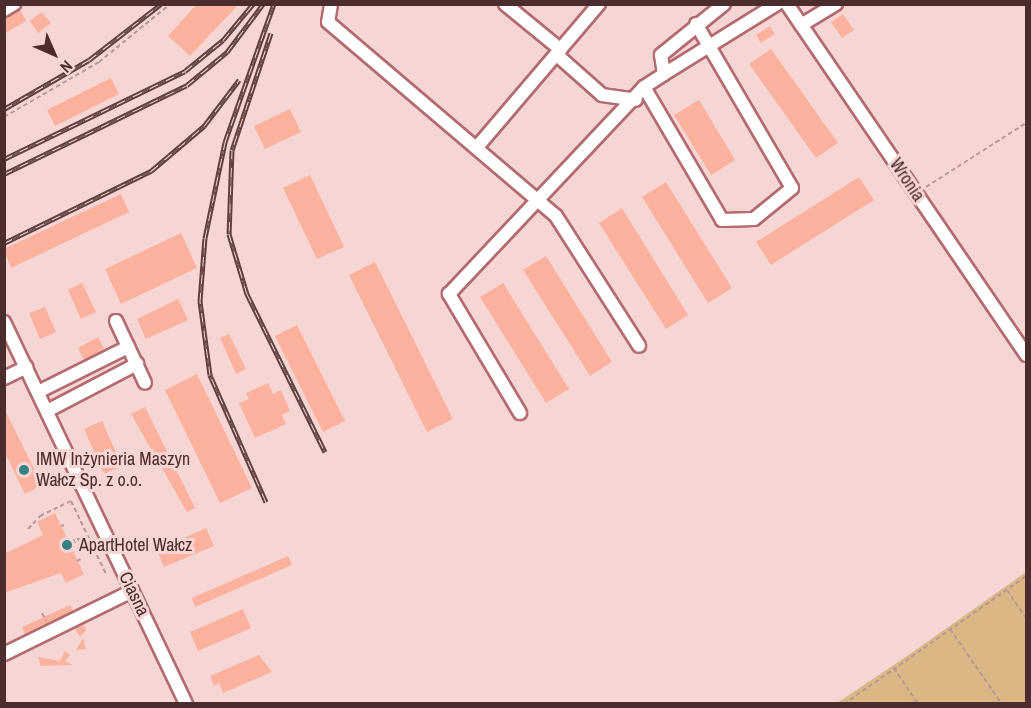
<!DOCTYPE html>
<html>
<head>
<meta charset="utf-8">
<style>
  body { margin:0 }
  #map { position:relative; width:1031px; height:708px; overflow:hidden; background:#f6d5d5; font-family:"Archivo Narrow",sans-serif }
  div>[style] { position:absolute }
  .green>* { inset:0; background:#dab785 }
  .building>* { inset:0; background:#fcb29d }
  .path>* { height:2px; margin-top:-1px; transform-origin:0; background:repeating-linear-gradient(90deg,#b79797 0 4.5px,transparent 0 7.5px) }
  .roads { filter:drop-shadow(2px 0 #b36b70) drop-shadow(-2px 0 #b36b70) drop-shadow(0 2px #b36b70) drop-shadow(0 -2px #b36b70) }
  .minor>* { height:12px; margin:-6px; padding:0 6px; transform-origin:6px; border-radius:6px; background:#fff }
  .rail>* { height:5px; margin-top:-2.5px; transform-origin:0; background:repeating-linear-gradient(90deg,#f6d5d5 0 9px,#5f4041 0 18px); box-sizing:border-box; border-block:2px solid #5f4041 }
  .dots>* { width:16px; height:16px; translate:-50% -50%; box-sizing:border-box; border:3px solid #f6d5d5; border-radius:50% }
  span { translate:-50% -50%; white-space:nowrap; text-align:center; line-height:1.15; -webkit-text-stroke:6px #f6d5d5; paint-order:stroke }
  .street-label { font-size:18px; color:#4c2d2e }
  .poi-label { font-size:18px; color:#4c2d2e }
  .left { translate:0 -50%; text-align:left }
  .frame { position:absolute; inset:0; border:6px solid #4c2d2e; pointer-events:none }
  .north { position:absolute; left:24px; top:24px; width:60px; height:60px; -webkit-text-stroke:4px #f6d5d5; paint-order:stroke; rotate:135deg; font-size:16px; font-weight:700; line-height:24px; text-align:center; color:#4c2d2e }
  .north::after { content:''; display:block; margin:auto; width:21px; height:27px; background:#4c2d2e; clip-path:polygon(50% 0,100% 100%,50% 72%,0 100%) }
</style>
</head>
<body>
<div id="map">
  <div class="green">
    <i style="clip-path:polygon(1026px 572px,1026px 703px,837px 703px,910px 654px)"></i>
  </div>
  <div class="building">
    <i style="clip-path:polygon(197px 4px,239px 4px,190px 56px,168px 36px)"></i>
    <i style="clip-path:polygon(20px 10px,26px 21px,4px 34px,4px 19px)"></i>
    <i style="clip-path:polygon(42px 12px,51px 23px,38px 33px,30px 21px)"></i>
    <i style="clip-path:polygon(843px 14px,854px 30px,842px 38px,831px 22px)"></i>
    <i style="clip-path:polygon(770px 26px,775px 34px,761px 43px,756px 35px)"></i>
    <i style="clip-path:polygon(771px 49px,838px 143px,816px 158px,749px 64px)"></i>
    <i style="clip-path:polygon(111px 78px,119px 94px,55px 126px,47px 110px)"></i>
    <i style="clip-path:polygon(699px 100px,735px 160px,711px 175px,674px 115px)"></i>
    <i style="clip-path:polygon(290px 109px,301px 132px,265px 149px,254px 126px)"></i>
    <i style="clip-path:polygon(310px 175px,344px 247px,317px 259px,283px 188px)"></i>
    <i style="clip-path:polygon(859px 177px,874px 200px,771px 265px,756px 242px)"></i>
    <i style="clip-path:polygon(666px 182px,732px 288px,708px 303px,642px 197px)"></i>
    <i style="clip-path:polygon(121px 194px,129px 212px,11px 268px,4px 249px)"></i>
    <i style="clip-path:polygon(622px 208px,688px 315px,666px 329px,599px 223px)"></i>
    <i style="clip-path:polygon(181px 233px,197px 268px,121px 304px,105px 269px)"></i>
    <i style="clip-path:polygon(546px 256px,612px 362px,590px 376px,523px 270px)"></i>
    <i style="clip-path:polygon(375px 262px,453px 419px,427px 432px,349px 275px)"></i>
    <i style="clip-path:polygon(82px 283px,96px 312px,81px 319px,68px 290px)"></i>
    <i style="clip-path:polygon(503px 283px,569px 389px,546px 403px,480px 297px)"></i>
    <i style="clip-path:polygon(178px 299px,188px 320px,146px 339px,137px 319px)"></i>
    <i style="clip-path:polygon(45px 307px,56px 332px,40px 339px,29px 313px)"></i>
    <i style="clip-path:polygon(297px 325px,345px 421px,323px 432px,275px 336px)"></i>
    <i style="clip-path:polygon(229px 334px,246px 369px,236px 374px,220px 338px)"></i>
    <i style="clip-path:polygon(98px 337px,104px 349px,84px 360px,78px 348px)"></i>
    <i style="clip-path:polygon(197px 374px,252px 488px,220px 503px,165px 390px)"></i>
    <i style="clip-path:polygon(268px 383px,273px 394px,281px 390px,290px 411px,282px 415px,286px 424px,255px 438px,239px 403px,249px 399px,246px 393px)"></i>
    <i style="clip-path:polygon(145px 407px,195px 508px,187px 512px,131px 414px)"></i>
    <i style="clip-path:polygon(4px 408px,42px 485px,25px 494px,4px 451px)"></i>
    <i style="clip-path:polygon(102px 421px,122px 466px,104px 474px,84px 429px)"></i>
    <i style="clip-path:polygon(55px 513px,84px 574px,66px 583px,61px 573px,4px 593px,4px 554px,43px 535px,37px 522px)"></i>
    <i style="clip-path:polygon(206px 528px,214px 546px,164px 567px,157px 550px)"></i>
    <i style="clip-path:polygon(288px 556px,292px 565px,195px 607px,192px 598px)"></i>
    <i style="clip-path:polygon(70px 605px,73px 611px,25px 634px,22px 627px)"></i>
    <i style="clip-path:polygon(243px 609px,251px 628px,198px 651px,190px 632px)"></i>
    <i style="clip-path:polygon(84px 625px,86px 630px,80px 637px,75px 629px)"></i>
    <i style="clip-path:polygon(83px 638px,86px 649px,76px 650px)"></i>
    <i style="clip-path:polygon(65px 651px,70px 655px,65px 661px,73px 665px,41px 666px,38px 657px,60px 661px)"></i>
    <i style="clip-path:polygon(259px 655px,272px 672px,223px 693px,219px 683px,214px 686px,210px 676px)"></i>
  </div>
  <div class="path">
    <i style="left:4px;top:117px;width:110px;rotate:-30.1deg"></i>
    <i style="left:99px;top:62px;width:92px;rotate:-39.2deg"></i>
    <i style="left:926px;top:187px;width:119px;rotate:-32.6deg"></i>
    <i style="left:61px;top:526px;width:3px;rotate:-18deg"></i>
    <i style="left:28px;top:529px;width:18px;rotate:-47deg"></i>
    <i style="left:40px;top:516px;width:34px;rotate:-26deg"></i>
    <i style="left:71px;top:501px;width:81px;rotate:64.4deg"></i>
    <i style="left:70px;top:541px;width:12px;rotate:-14deg"></i>
    <i style="left:82px;top:538px;width:12px;rotate:149deg"></i>
    <i style="left:77px;top:561px;width:4px;rotate:-27deg"></i>
    <i style="left:1007px;top:590px;width:34px;rotate:56deg"></i>
    <i style="left:42px;top:613px;width:9px;rotate:63deg"></i>
    <i style="left:950px;top:629px;width:91px;rotate:55.3deg"></i>
    <i style="left:894px;top:668px;width:43px;rotate:56.3deg"></i>
    <i style="left:844px;top:704px;width:223px;rotate:-35.1deg"></i>
  </div>
  <div class="roads">
    <div class="minor">
      <i style="left:331px;top:4px;width:18px;rotate:99deg"></i>
      <i style="left:328px;top:22px;width:299px;rotate:40.4deg"></i>
      <i style="left:556px;top:216px;width:154px;rotate:57.4deg"></i>
      <i style="left:505px;top:4px;width:72px;rotate:39.4deg"></i>
      <i style="left:787px;top:4px;width:425px;rotate:55.7deg"></i>
      <i style="left:4px;top:10px;width:12px;rotate:-31deg"></i>
      <i style="left:801px;top:25px;width:41px;rotate:-31deg"></i>
      <i style="left:557px;top:55px;width:60px;rotate:41.6deg"></i>
      <i style="left:602px;top:95px;width:34px;rotate:8deg"></i>
      <i style="left:664px;top:74px;width:133px;rotate:-31.8deg"></i>
      <i style="left:644px;top:87px;width:154px;rotate:59.6deg"></i>
      <i style="left:722px;top:220px;width:32px;rotate:-2deg"></i>
      <i style="left:754px;top:219px;width:49px;rotate:-39.2deg"></i>
      <i style="left:792px;top:188px;width:190px;rotate:-120.3deg"></i>
      <i style="left:478px;top:146px;width:187px;rotate:-49.6deg"></i>
      <i style="left:116px;top:321px;width:68px;rotate:64.9deg"></i>
      <i style="left:4px;top:322px;width:423px;rotate:64.5deg"></i>
      <i style="left:4px;top:378px;width:25px;rotate:-26deg"></i>
      <i style="left:38px;top:392px;width:101px;rotate:-26.6deg"></i>
      <i style="left:47px;top:411px;width:102px;rotate:-27.6deg"></i>
      <i style="left:520px;top:413px;width:139px;rotate:-120.8deg"></i>
      <i style="left:449px;top:294px;width:284px;rotate:-46.7deg"></i>
      <i style="left:644px;top:87px;width:24px;rotate:-33deg"></i>
      <i style="left:664px;top:74px;width:19px;rotate:-99deg"></i>
      <i style="left:661px;top:55px;width:81px;rotate:-39deg"></i>
      <i style="left:4px;top:654px;width:143px;rotate:-26.2deg"></i>
    </div>
  </div>
  <div class="rail">
    <i style="left:271px;top:33px;width:123px;rotate:108.4deg"></i>
    <i style="left:232px;top:150px;width:84px;rotate:92deg"></i>
    <i style="left:229px;top:234px;width:63px;rotate:73.3deg"></i>
    <i style="left:247px;top:294px;width:176px;rotate:63.7deg"></i>
    <i style="left:4px;top:109px;width:98px;rotate:-30deg"></i>
    <i style="left:89px;top:60px;width:91px;rotate:-37.9deg"></i>
    <i style="left:4px;top:159px;width:201px;rotate:-25.9deg"></i>
    <i style="left:185px;top:71px;width:49px;rotate:-39.2deg"></i>
    <i style="left:223px;top:40px;width:47px;rotate:-50.2deg"></i>
    <i style="left:4px;top:174px;width:203px;rotate:-25.9deg"></i>
    <i style="left:187px;top:85px;width:52px;rotate:-39.5deg"></i>
    <i style="left:227px;top:52px;width:60px;rotate:-53.1deg"></i>
    <i style="left:4px;top:243px;width:164px;rotate:-26.1deg"></i>
    <i style="left:151px;top:171px;width:70px;rotate:-40.3deg"></i>
    <i style="left:204px;top:126px;width:58px;rotate:-52.7deg"></i>
    <i style="left:266px;top:502px;width:139px;rotate:-113.8deg"></i>
    <i style="left:210px;top:375px;width:75px;rotate:-97.7deg"></i>
    <i style="left:200px;top:301px;width:63px;rotate:-85.5deg"></i>
    <i style="left:205px;top:238px;width:98px;rotate:-78.2deg"></i>
    <i style="left:225px;top:142px;width:146px;rotate:-70.5deg"></i>
  </div>
  <div class="dots">
    <i style="left:24px;top:470px;background:#388182"></i>
    <i style="left:67px;top:545px;background:#388182"></i>
  </div>
  <div class="street-label">
    <span style="left:907px;top:180px;rotate:56deg">Wronia</span>
    <span style="left:134px;top:594px;rotate:64deg">Ciasna</span>
  </div>
  <div class="poi-label">
    <span class="left" style="left:36px;top:470px">IMW Inżynieria Maszyn<br>Wałcz Sp. z o.o.</span>
    <span class="left" style="left:79px;top:545px">ApartHotel Wałcz</span>
  </div>
  <div class="frame"></div>
  <div class="north">N</div>
</div>
</body>
</html>
